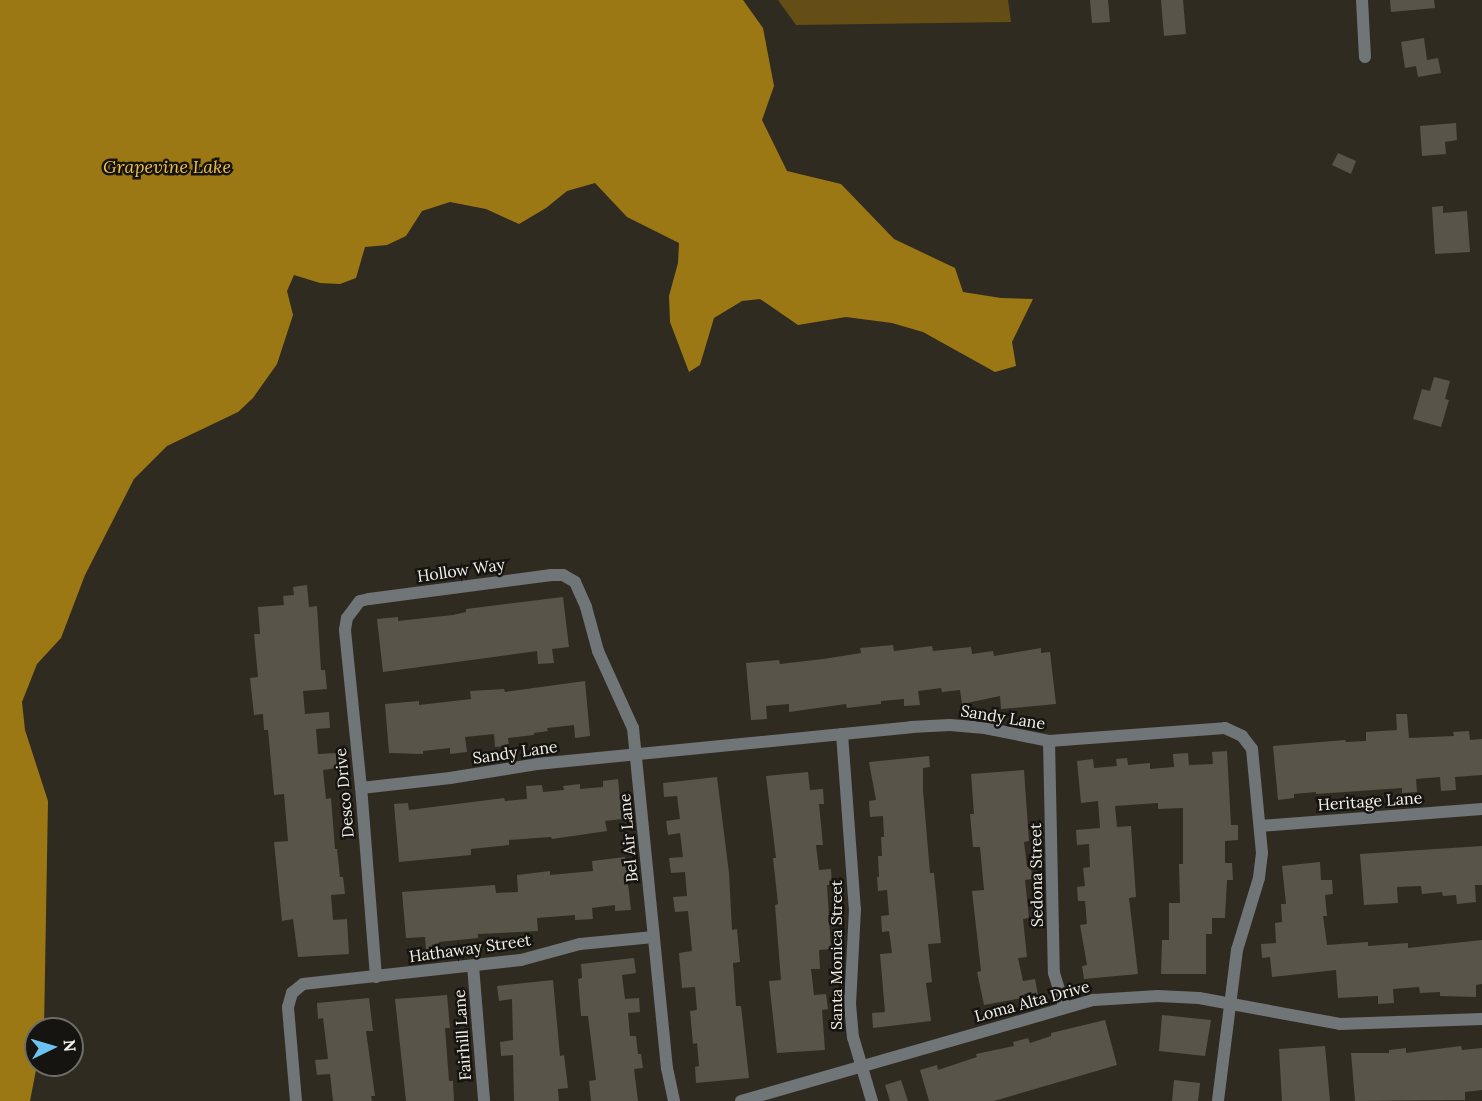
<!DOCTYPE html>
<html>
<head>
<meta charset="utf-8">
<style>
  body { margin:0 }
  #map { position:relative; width:1482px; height:1101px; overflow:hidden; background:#302b21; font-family:Lora,serif }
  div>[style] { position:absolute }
  .green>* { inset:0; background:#654e16 }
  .water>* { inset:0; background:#9c7814 }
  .building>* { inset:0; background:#595449 }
  .minor>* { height:12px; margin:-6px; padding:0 6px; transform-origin:6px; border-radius:6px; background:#707578 }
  span { translate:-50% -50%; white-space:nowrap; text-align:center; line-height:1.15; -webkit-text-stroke:5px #161410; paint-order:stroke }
  .street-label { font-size:16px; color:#f3f0e9 }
  .water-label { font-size:18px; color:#f1bf46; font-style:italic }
  .north { position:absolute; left:24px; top:1017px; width:60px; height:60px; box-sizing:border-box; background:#161410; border:2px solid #6e6c67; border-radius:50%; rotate:85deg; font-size:16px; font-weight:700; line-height:24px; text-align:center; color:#f3f0e9 }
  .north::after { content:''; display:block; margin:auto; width:21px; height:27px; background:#6cc3f2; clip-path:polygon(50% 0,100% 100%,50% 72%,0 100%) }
</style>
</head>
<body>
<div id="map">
  <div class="green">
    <i style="clip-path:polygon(778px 0,1008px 0,1011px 22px,796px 25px)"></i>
  </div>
  <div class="water">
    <i style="clip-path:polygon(0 0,743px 0,763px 28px,774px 86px,762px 120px,787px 171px,841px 184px,894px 239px,955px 268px,963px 292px,1001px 298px,1033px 299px,1012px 342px,1016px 366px,995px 372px,923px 332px,892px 323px,846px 317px,798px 325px,760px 299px,742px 301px,714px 318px,700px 365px,689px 372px,670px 322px,669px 296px,678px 263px,679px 243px,627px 217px,595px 183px,567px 191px,546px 208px,519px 224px,486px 209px,450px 202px,422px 211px,406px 236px,387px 245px,365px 247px,356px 278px,340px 284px,320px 283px,294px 275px,287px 291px,293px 315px,277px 364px,253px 398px,238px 412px,167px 446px,134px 479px,85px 575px,61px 638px,37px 664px,22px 702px,25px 730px,48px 801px,44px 1029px,36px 1029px,37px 1065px,30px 1101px,0 1101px)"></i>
  </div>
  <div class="building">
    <i style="clip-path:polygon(1090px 0,1108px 0,1110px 22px,1092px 23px)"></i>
    <i style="clip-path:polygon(1161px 0,1183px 0,1186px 34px,1164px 36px)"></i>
    <i style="clip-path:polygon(1390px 0,1434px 0,1435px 8px,1391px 12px)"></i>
    <i style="clip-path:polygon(1424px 38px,1427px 60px,1438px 58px,1441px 73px,1418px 77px,1416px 66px,1405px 68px,1401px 42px)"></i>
    <i style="clip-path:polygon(1456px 123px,1457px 140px,1445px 142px,1446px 154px,1422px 156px,1420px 126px)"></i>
    <i style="clip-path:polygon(1338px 153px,1356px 161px,1351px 174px,1332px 165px)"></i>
    <i style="clip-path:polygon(1443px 206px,1443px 213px,1467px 211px,1470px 252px,1435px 254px,1432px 207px)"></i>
    <i style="clip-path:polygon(1434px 377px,1450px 381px,1445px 399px,1449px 400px,1441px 427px,1413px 419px,1422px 389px,1430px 391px)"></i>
    <i style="clip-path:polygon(307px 585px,309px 607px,317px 606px,321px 670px,325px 670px,327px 689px,303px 691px,305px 714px,329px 712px,330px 728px,316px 729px,318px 754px,336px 753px,337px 768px,323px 770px,326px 799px,331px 798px,335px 849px,337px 849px,340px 877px,343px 877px,345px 894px,331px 895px,333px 920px,347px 919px,349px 954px,298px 957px,293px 919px,282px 921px,274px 842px,288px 841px,284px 794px,274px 795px,268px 730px,264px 730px,263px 714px,254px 715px,250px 678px,258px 677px,254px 634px,260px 634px,258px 607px,284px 605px,283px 596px,294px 595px,293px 587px)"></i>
    <i style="clip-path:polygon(563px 597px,569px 647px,552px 649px,554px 663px,538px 664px,537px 651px,383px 672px,377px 619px,398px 617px,398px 621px,453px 615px,466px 612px,466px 609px)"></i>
    <i style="clip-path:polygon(893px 645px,894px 651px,932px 646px,933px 651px,971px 647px,972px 654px,993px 651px,994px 656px,1041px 648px,1041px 653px,1050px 652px,1056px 704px,1001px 709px,1000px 696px,962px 704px,960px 690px,942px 692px,941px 688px,918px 691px,920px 705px,904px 706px,904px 699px,881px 701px,881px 704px,847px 708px,846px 704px,789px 712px,789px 704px,766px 706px,767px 719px,751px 720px,746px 663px,779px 660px,780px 664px,823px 659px,861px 653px,860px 648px)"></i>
    <i style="clip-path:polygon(585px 681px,590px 736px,575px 738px,574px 725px,547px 728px,548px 731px,534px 733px,534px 735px,508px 738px,509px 746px,495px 747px,494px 734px,465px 737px,467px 752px,450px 754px,450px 748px,423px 751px,423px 754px,389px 753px,385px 704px,419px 701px,419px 705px,471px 699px,470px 691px,504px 689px,505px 692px)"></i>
    <i style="clip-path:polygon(1396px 714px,1407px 714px,1409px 738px,1454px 736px,1453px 732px,1469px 731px,1470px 740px,1482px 739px,1482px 775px,1455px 777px,1456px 790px,1441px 791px,1440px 777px,1416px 779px,1417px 792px,1402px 793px,1402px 788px,1316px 794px,1316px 792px,1294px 794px,1294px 798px,1278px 800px,1273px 746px,1345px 740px,1346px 742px,1366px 741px,1366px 732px,1397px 730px)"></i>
    <i style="clip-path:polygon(1227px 751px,1231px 825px,1238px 825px,1238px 840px,1225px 841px,1225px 863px,1232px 863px,1233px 880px,1227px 880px,1225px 918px,1212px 918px,1212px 934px,1206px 934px,1206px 974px,1161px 974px,1162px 940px,1169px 940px,1169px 903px,1180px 903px,1179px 864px,1183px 864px,1183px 808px,1158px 809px,1158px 803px,1115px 806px,1117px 827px,1131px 826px,1136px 897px,1129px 898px,1138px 974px,1084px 979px,1082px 966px,1087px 965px,1080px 925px,1087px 924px,1085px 901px,1078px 901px,1077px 887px,1085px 886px,1083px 868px,1090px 867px,1089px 844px,1077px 845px,1076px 830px,1100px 828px,1098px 801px,1081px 803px,1077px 761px,1093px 759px,1094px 768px,1117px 766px,1116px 759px,1127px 758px,1128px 765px,1150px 763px,1150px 769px,1174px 767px,1173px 754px,1188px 753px,1189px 765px,1213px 764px,1212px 752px)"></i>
    <i style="clip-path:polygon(929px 756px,930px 767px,923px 768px,923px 790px,930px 873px,934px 873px,941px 943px,928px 944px,932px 982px,926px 983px,931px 1021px,873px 1028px,872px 1013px,885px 1012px,880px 954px,892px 953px,889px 931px,882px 932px,881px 916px,889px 915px,887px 890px,878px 891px,877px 877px,879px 877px,878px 856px,882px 856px,881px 837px,884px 837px,883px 816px,870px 817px,869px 801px,876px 800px,869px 762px)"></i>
    <i style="clip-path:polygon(1024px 770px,1029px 841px,1024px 842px,1027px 867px,1031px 866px,1032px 879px,1025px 880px,1029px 918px,1023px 919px,1027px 957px,1018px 958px,1023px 981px,1035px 979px,1038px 995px,984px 1005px,977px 972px,981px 971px,972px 891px,984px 890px,980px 847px,973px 847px,970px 814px,974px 814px,971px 774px)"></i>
    <i style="clip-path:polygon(808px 772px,810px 790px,823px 789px,824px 804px,819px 804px,823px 845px,816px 845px,819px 870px,831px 869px,832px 885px,827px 885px,831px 949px,819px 950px,820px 969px,811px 969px,814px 995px,826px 994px,828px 1009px,822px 1010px,825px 1050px,777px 1053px,769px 981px,781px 980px,775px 905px,778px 904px,773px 858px,776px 858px,766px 776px)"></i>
    <i style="clip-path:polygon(717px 777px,729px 873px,732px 930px,737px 929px,740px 962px,733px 963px,736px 1006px,741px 1006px,749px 1078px,696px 1083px,695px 1067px,699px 1066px,697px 1043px,693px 1044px,690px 1011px,697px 1010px,695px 987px,682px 988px,679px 953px,692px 951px,688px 911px,675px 912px,673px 897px,687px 896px,685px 872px,671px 873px,669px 858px,683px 857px,680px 833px,668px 835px,666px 821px,680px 819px,677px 796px,664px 797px,663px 783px)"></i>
    <i style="clip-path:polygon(618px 779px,622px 819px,605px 821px,607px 831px,552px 839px,551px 837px,509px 840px,509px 845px,471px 849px,471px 855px,399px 862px,394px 804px,408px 803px,409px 810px,504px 798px,505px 801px,527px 799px,526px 786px,542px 785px,543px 792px,564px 790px,563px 786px,580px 784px,580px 789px,603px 787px,603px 781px)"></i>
    <i style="clip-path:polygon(1482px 846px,1482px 885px,1475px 885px,1476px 902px,1457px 904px,1456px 895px,1443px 896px,1442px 892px,1422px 894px,1421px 886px,1397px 887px,1398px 903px,1364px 905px,1360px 854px)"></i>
    <i style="clip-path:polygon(625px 857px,631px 910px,615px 911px,615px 905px,592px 908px,593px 919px,575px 920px,575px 915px,537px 918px,538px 931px,478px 934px,478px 938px,439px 942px,440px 949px,426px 950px,425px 937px,406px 938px,402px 892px,495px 885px,496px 893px,518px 892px,517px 875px,550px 871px,550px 875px,593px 871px,592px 861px)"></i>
    <i style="clip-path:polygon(1320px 862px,1321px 880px,1332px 880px,1333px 894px,1325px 895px,1327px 916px,1323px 916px,1327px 945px,1368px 942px,1368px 946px,1408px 943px,1408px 948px,1482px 940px,1482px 984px,1476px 985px,1476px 997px,1440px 996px,1440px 992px,1420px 993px,1419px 987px,1393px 989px,1394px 1003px,1378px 1004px,1378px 996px,1338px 998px,1336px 970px,1272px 977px,1270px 957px,1262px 958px,1261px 944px,1276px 943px,1275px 923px,1282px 922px,1281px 904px,1286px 904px,1282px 866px)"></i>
    <i style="clip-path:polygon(634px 958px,636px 973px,622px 975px,625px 999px,639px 998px,640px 1012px,628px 1013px,630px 1036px,636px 1036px,638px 1054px,641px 1054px,643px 1068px,634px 1069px,638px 1101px,591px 1101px,589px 1081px,596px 1080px,588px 1016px,581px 1016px,578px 979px,582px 978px,581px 964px)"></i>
    <i style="clip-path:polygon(553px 980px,560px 1056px,564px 1055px,568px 1088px,558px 1089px,559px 1101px,514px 1101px,513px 1055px,501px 1056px,500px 1042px,513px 1040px,512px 999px,499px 1001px,497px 986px)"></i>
    <i style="clip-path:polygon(447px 995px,450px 1028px,445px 1028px,449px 1081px,453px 1081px,454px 1101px,406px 1101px,395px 999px)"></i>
    <i style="clip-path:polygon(369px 998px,373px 1031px,366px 1031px,375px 1096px,371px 1096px,372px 1101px,333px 1101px,330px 1074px,317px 1075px,315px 1060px,328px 1059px,323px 1018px,318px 1019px,317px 1003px)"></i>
    <i style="clip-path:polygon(1162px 1015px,1211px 1020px,1205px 1056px,1159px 1051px)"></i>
    <i style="clip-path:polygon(1105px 1020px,1117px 1065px,994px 1101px,929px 1101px,920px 1070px,937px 1065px,938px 1070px,977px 1057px,976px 1054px,1014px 1046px,1013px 1042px,1028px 1038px,1030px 1043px,1051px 1036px,1051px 1033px)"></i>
    <i style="clip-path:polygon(1325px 1046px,1330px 1101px,1282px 1101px,1279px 1049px)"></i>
    <i style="clip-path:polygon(1461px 1046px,1462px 1050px,1482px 1048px,1482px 1090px,1465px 1092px,1465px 1100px,1355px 1101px,1351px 1053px,1389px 1053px,1389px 1050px,1406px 1048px,1406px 1053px)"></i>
    <i style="clip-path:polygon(901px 1080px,908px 1101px,890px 1101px,885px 1085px)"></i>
    <i style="clip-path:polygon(1174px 1080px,1200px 1083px,1198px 1101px,1172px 1101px)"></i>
  </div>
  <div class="minor">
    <i style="left:1362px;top:0;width:57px;rotate:87deg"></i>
    <i style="left:842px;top:734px;width:175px;rotate:85.8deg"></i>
    <i style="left:855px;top:909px;width:95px;rotate:93deg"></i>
    <i style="left:850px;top:1004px;width:33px;rotate:85deg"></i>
    <i style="left:853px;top:1037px;width:67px;rotate:73.5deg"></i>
    <i style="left:1049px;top:741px;width:232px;rotate:88.8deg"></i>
    <i style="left:1054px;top:973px;width:34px;rotate:73deg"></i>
    <i style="left:361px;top:788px;width:90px;rotate:-6.4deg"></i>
    <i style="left:450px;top:778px;width:88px;rotate:-9.1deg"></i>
    <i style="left:537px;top:764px;width:376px;rotate:-5.6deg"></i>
    <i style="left:911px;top:727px;width:39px;rotate:-3deg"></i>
    <i style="left:950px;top:725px;width:35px;rotate:5deg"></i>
    <i style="left:985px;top:728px;width:65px;rotate:11.5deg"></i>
    <i style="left:1049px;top:741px;width:176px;rotate:-4.2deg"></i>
    <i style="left:1225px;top:728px;width:19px;rotate:25deg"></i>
    <i style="left:1242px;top:736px;width:16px;rotate:52deg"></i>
    <i style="left:1252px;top:749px;width:104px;rotate:84.5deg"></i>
    <i style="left:1262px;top:853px;width:25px;rotate:97deg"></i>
    <i style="left:1259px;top:878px;width:75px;rotate:107deg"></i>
    <i style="left:1237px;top:950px;width:152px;rotate:97.2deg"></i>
    <i style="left:1260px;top:826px;width:223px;rotate:-4.4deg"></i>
    <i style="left:473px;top:966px;width:135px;rotate:85.3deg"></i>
    <i style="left:376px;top:977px;width:190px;rotate:-94.5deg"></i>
    <i style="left:361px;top:788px;width:159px;rotate:-95.8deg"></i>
    <i style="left:345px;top:630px;width:12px;rotate:-81deg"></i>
    <i style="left:347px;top:618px;width:21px;rotate:-53deg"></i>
    <i style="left:360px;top:601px;width:9px;rotate:-13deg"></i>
    <i style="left:369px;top:599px;width:184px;rotate:-7.5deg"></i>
    <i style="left:551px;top:575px;width:12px"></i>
    <i style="left:563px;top:575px;width:14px;rotate:30deg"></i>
    <i style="left:575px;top:582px;width:27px;rotate:66deg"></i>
    <i style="left:586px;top:607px;width:46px;rotate:74.7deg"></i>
    <i style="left:598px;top:651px;width:85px;rotate:65.6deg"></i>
    <i style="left:633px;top:728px;width:342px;rotate:84.3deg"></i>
    <i style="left:667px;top:1068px;width:34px;rotate:78deg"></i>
    <i style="left:296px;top:1101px;width:94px;rotate:-94.9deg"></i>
    <i style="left:288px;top:1007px;width:15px;rotate:-74deg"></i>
    <i style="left:292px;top:993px;width:14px;rotate:-39deg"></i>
    <i style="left:303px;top:984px;width:219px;rotate:-6.3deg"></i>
    <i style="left:521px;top:960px;width:61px;rotate:-15.2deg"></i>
    <i style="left:580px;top:944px;width:74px;rotate:-5.4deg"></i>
    <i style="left:741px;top:1101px;width:367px;rotate:-16deg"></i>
    <i style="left:1094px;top:1000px;width:64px;rotate:-3.6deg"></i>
    <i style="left:1158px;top:996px;width:41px;rotate:2.8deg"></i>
    <i style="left:1199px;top:998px;width:143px;rotate:10.4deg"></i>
    <i style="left:1340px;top:1024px;width:142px;rotate:-2deg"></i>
  </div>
  <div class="street-label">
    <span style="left:461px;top:570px;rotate:-8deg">Hollow Way</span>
    <span style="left:1003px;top:717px;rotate:9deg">Sandy Lane</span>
    <span style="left:515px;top:752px;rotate:-8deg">Sandy Lane</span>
    <span style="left:344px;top:793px;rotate:-95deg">Desco Drive</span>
    <span style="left:1370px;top:801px;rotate:-4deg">Heritage Lane</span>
    <span style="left:628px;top:838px;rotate:-95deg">Bel Air Lane</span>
    <span style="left:1036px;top:875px;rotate:-91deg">Sedona Street</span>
    <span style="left:470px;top:948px;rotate:-8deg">Hathaway Street</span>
    <span style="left:836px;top:955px;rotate:-90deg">Santa Monica Street</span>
    <span style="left:1032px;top:1001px;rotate:-15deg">Loma Alta Drive</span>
    <span style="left:462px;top:1035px;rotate:-94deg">Fairhill Lane</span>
  </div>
  <div class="water-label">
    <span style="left:167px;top:167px">Grapevine Lake</span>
  </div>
  <div class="north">N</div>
</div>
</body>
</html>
